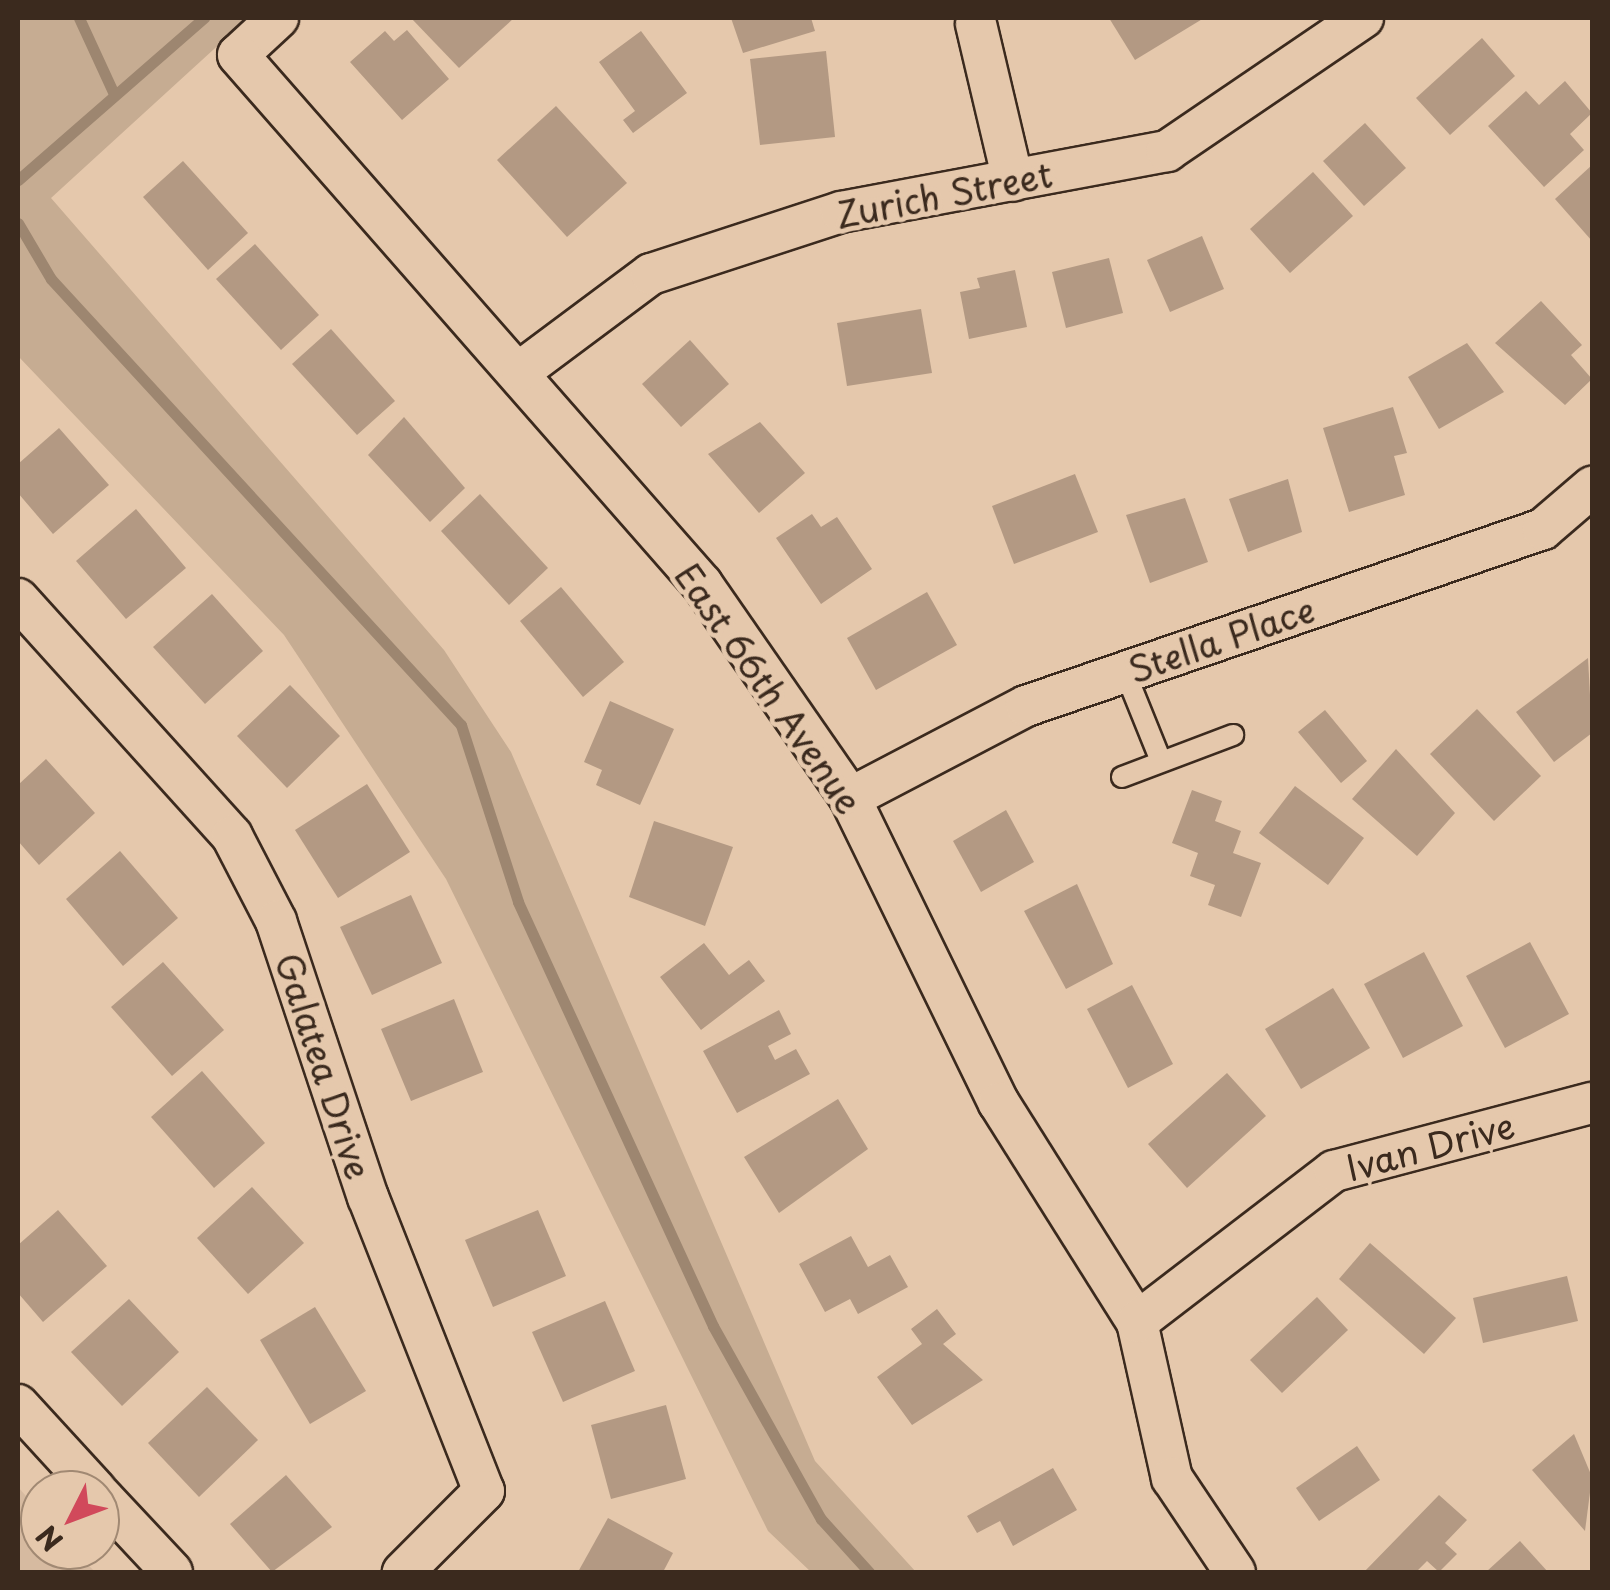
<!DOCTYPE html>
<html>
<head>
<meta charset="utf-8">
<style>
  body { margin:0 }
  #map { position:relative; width:1610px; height:1590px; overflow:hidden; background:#e5c8ac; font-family:"Playpen Sans",sans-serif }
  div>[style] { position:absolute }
  .built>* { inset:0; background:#d6baa0 }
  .green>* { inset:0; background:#c6ac92 }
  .stream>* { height:11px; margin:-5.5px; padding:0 5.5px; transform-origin:5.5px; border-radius:5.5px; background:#9d8670 }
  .building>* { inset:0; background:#b39983 }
  .roads { filter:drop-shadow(2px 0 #3b2a1e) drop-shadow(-2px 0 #3b2a1e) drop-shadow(0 2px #3b2a1e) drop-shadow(0 -2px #3b2a1e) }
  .service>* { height:20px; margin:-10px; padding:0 10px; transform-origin:10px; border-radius:10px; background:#e5c8ac }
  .minor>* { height:40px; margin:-20px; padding:0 20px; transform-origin:20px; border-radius:20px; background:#e5c8ac }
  span { translate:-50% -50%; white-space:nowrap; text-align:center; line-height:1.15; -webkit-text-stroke:10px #e5c8ac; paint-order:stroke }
  .street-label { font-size:35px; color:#3b2a1e }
  .frame { position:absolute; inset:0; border:20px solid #3b2a1e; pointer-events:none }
  .north { position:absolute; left:20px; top:1470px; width:100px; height:100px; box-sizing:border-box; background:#e5c8ac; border:2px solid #a18973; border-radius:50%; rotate:228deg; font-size:28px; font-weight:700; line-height:40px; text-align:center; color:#3b2a1e }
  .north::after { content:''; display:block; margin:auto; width:35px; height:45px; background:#d1495b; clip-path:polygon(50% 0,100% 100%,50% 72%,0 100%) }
</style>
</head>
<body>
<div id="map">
  <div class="built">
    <i style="clip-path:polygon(18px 1487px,40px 1512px,40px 1550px,74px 1550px,95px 1572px,18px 1572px)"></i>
  </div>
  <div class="green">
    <i style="clip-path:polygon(18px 18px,248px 18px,51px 198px,444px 650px,511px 752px,815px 1461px,916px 1572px,811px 1572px,768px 1531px,446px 879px,284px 635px,18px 356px)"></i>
  </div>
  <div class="stream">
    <i style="left:79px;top:18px;width:84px;rotate:65.3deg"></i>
    <i style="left:18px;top:180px;width:247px;rotate:-41.1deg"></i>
    <i style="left:18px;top:223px;width:65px;rotate:59.5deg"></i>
    <i style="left:51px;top:279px;width:606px;rotate:47.41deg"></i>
    <i style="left:461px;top:725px;width:186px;rotate:72.1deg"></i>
    <i style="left:518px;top:902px;width:467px;rotate:65.3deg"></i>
    <i style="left:713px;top:1326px;width:221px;rotate:60.8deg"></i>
    <i style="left:821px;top:1519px;width:72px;rotate:47.8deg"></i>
  </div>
  <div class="building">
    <i style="clip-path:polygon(411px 18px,514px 18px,459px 68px)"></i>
    <i style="clip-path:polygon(731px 18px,811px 18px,815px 31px,743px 53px)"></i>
    <i style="clip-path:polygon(1109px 18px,1204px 18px,1135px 60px)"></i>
    <i style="clip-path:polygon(407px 30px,449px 79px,402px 120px,350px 62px,385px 31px,394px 41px)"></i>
    <i style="clip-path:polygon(641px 31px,687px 93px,633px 133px,623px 120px,635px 111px,599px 62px)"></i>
    <i style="clip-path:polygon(1482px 38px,1515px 76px,1450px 135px,1416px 98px)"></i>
    <i style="clip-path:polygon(826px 51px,835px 137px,760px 145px,750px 59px)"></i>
    <i style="clip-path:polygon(1565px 81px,1592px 113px,1570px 134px,1584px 150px,1544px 187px,1488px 126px,1526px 91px,1539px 105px)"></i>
    <i style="clip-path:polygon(556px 106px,627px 183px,567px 237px,497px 160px)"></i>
    <i style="clip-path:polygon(1365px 123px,1406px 168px,1364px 206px,1323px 161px)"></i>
    <i style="clip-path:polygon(183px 161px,248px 233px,208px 270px,143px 197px)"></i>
    <i style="clip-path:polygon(1592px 165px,1592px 241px,1555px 199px)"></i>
    <i style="clip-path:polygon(1313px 172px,1353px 216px,1290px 273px,1250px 229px)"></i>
    <i style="clip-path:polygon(1202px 236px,1224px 289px,1170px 312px,1147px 260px)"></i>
    <i style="clip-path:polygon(255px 244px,319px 315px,281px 350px,216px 279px)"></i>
    <i style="clip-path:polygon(1109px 258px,1123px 313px,1066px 328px,1052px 272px)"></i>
    <i style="clip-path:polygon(1015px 270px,1027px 327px,969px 339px,960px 292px,980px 288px,977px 278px)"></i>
    <i style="clip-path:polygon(1541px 301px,1582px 345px,1571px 355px,1592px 379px,1565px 405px,1495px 343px)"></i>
    <i style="clip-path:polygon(921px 309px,932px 373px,847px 386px,837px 323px)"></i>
    <i style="clip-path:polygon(331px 329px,395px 401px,357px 435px,292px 364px)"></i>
    <i style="clip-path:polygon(690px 340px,729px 384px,681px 427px,642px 384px)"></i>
    <i style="clip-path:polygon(1467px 343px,1504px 392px,1439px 429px,1408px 377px)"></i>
    <i style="clip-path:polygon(1393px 407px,1407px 453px,1394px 456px,1405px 495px,1349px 512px,1323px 428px)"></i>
    <i style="clip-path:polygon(404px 417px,465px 488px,430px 522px,368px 455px)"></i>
    <i style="clip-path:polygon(760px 422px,805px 473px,759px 513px,708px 454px)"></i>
    <i style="clip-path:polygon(59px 428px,109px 485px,53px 534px,18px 493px,18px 464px)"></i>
    <i style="clip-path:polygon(1075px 474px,1098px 532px,1014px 564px,992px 506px)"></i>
    <i style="clip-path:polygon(1288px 479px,1302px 532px,1248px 552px,1229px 499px)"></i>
    <i style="clip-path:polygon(480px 494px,548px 568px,509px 605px,441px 531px)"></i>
    <i style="clip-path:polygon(1185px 498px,1208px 562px,1150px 583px,1126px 515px)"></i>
    <i style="clip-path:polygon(136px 509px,186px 568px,126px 619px,76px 561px)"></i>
    <i style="clip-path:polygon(812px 514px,821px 527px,837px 517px,872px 569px,821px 604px,776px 538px)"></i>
    <i style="clip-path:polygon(561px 587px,624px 662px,583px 697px,520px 621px)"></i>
    <i style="clip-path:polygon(927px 592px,957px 645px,876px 690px,847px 638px)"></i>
    <i style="clip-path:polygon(212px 594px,263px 651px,205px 704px,153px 647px)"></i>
    <i style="clip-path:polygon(1588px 658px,1592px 733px,1554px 762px,1516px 712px)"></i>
    <i style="clip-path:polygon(290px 685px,340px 736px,287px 788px,237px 736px)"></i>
    <i style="clip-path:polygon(610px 701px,674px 729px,640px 805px,596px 785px,602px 770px,584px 762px)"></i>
    <i style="clip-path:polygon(1477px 709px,1541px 776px,1494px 821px,1430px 754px)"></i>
    <i style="clip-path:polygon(1325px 710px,1367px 761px,1341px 783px,1298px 732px)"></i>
    <i style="clip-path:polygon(1396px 749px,1455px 813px,1417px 856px,1352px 799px)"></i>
    <i style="clip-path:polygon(46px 759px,95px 813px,39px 865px,18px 841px,18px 785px)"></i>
    <i style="clip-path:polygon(367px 784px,410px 852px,338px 898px,295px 830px)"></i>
    <i style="clip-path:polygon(1295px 786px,1364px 838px,1328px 885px,1259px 833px)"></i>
    <i style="clip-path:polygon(1192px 790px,1222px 801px,1215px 821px,1241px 831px,1233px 853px,1261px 863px,1241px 917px,1208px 905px,1215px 885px,1190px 876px,1198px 853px,1172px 843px)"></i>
    <i style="clip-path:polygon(1006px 810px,1034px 862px,981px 892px,953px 841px)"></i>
    <i style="clip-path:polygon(654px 821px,733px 847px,705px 926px,629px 897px)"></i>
    <i style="clip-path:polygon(120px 851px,178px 918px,123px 966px,66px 899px)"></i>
    <i style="clip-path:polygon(1077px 884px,1113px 964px,1066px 989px,1024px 911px)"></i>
    <i style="clip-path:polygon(411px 895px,442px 963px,372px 995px,340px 927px)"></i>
    <i style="clip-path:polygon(1530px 942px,1569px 1014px,1505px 1048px,1466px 976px)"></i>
    <i style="clip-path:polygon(704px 943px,729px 975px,749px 960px,765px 981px,701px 1030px,660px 977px)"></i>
    <i style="clip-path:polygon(1424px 952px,1463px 1026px,1403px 1058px,1364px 984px)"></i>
    <i style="clip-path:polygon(163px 962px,224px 1030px,172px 1076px,111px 1007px)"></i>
    <i style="clip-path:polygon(1132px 985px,1173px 1064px,1128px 1088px,1087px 1009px)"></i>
    <i style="clip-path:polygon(1333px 988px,1370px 1048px,1301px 1089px,1265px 1029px)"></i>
    <i style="clip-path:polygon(454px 999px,483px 1072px,411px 1101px,381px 1029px)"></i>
    <i style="clip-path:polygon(779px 1010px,791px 1034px,768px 1046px,775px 1060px,796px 1049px,810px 1074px,737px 1113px,703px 1051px)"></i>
    <i style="clip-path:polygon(202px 1071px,265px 1143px,214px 1188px,151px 1117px)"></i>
    <i style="clip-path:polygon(1227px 1073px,1266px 1116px,1187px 1188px,1148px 1144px)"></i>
    <i style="clip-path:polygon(838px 1099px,868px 1149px,779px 1213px,744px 1157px)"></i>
    <i style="clip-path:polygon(252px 1187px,304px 1243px,248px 1294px,197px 1238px)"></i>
    <i style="clip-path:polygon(58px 1210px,107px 1266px,43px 1322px,18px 1293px,18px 1245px)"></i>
    <i style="clip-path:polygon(538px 1210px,566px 1276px,493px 1307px,465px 1240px)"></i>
    <i style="clip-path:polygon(851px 1236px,868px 1267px,890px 1255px,908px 1287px,858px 1314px,850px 1299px,825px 1312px,799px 1264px)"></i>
    <i style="clip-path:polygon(1370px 1243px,1456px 1318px,1424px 1354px,1339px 1279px)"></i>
    <i style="clip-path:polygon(1567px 1276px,1578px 1321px,1483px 1343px,1473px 1298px)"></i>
    <i style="clip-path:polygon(1317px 1297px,1348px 1330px,1282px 1393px,1250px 1360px)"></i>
    <i style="clip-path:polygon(129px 1299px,179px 1352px,122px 1406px,71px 1352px)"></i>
    <i style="clip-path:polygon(605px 1301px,635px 1371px,563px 1402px,532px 1332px)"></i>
    <i style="clip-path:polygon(315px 1307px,366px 1391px,310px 1424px,260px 1340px)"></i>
    <i style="clip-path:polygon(937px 1309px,956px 1334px,943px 1344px,983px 1380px,912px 1425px,877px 1377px,922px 1344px,911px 1329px)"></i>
    <i style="clip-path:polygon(207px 1387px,258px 1440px,199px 1497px,148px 1443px)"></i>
    <i style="clip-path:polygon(666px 1405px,686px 1479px,611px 1499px,591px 1425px)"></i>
    <i style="clip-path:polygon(1574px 1434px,1592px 1477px,1585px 1531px,1532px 1470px)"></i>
    <i style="clip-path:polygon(1357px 1446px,1380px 1480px,1319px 1521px,1296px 1488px)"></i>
    <i style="clip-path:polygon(1053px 1468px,1077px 1510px,1013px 1546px,1000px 1521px,977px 1533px,967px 1516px)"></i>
    <i style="clip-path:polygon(286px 1475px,332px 1527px,272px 1572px,230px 1524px)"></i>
    <i style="clip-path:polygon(1439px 1495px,1467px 1520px,1445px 1543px,1457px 1554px,1439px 1572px,1427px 1561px,1416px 1572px,1364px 1572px)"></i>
    <i style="clip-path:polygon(608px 1518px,673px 1553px,663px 1572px,578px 1572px)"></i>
    <i style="clip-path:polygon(1520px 1541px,1548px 1572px,1486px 1572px)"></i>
  </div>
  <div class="roads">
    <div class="service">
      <i style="left:1125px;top:672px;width:96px;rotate:68deg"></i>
      <i style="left:1122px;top:777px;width:119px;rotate:-20.7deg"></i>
    </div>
    <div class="minor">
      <i style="left:278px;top:18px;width:54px;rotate:137.2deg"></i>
      <i style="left:238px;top:55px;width:704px;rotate:48.75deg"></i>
      <i style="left:702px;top:584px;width:260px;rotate:55.3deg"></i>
      <i style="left:850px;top:798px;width:339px;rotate:64deg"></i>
      <i style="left:999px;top:1103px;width:259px;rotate:57.8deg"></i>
      <i style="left:1137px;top:1322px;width:160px;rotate:77.4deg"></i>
      <i style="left:1172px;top:1478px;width:113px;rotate:56.2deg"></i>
      <i style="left:976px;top:24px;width:161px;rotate:76.7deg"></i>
      <i style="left:522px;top:370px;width:161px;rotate:-36.7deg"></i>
      <i style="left:651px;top:274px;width:200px;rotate:-18.1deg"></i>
      <i style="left:841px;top:212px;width:332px;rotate:-10.6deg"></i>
      <i style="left:1167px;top:151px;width:237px;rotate:-34.2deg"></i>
      <i style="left:18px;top:599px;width:319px;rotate:47.9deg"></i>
      <i style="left:232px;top:836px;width:96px;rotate:62.6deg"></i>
      <i style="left:276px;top:921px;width:291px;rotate:71.6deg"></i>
      <i style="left:368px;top:1197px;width:316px;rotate:68.5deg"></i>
      <i style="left:484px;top:1491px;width:115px;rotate:135deg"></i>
      <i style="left:850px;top:798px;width:199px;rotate:-27.6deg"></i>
      <i style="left:1026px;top:706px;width:546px;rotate:-18.9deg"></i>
      <i style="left:1543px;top:529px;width:65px;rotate:-40.6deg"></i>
      <i style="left:1137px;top:1322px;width:248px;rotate:-37.5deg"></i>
      <i style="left:1334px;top:1171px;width:267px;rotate:-14.8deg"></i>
      <i style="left:18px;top:1405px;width:115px;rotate:47.5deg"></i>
      <i style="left:100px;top:1495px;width:105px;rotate:46.9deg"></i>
    </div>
  </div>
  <div class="street-label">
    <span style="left:944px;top:194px;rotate:-11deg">Zurich Street</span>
    <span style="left:1221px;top:639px;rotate:-19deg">Stella Place</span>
    <span style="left:769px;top:688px;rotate:55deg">East 66th Avenue</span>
    <span style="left:324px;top:1066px;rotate:72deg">Galatea Drive</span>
    <span style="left:1430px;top:1146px;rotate:-15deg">Ivan Drive</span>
  </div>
  <div class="frame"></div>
  <div class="north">N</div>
</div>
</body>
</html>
